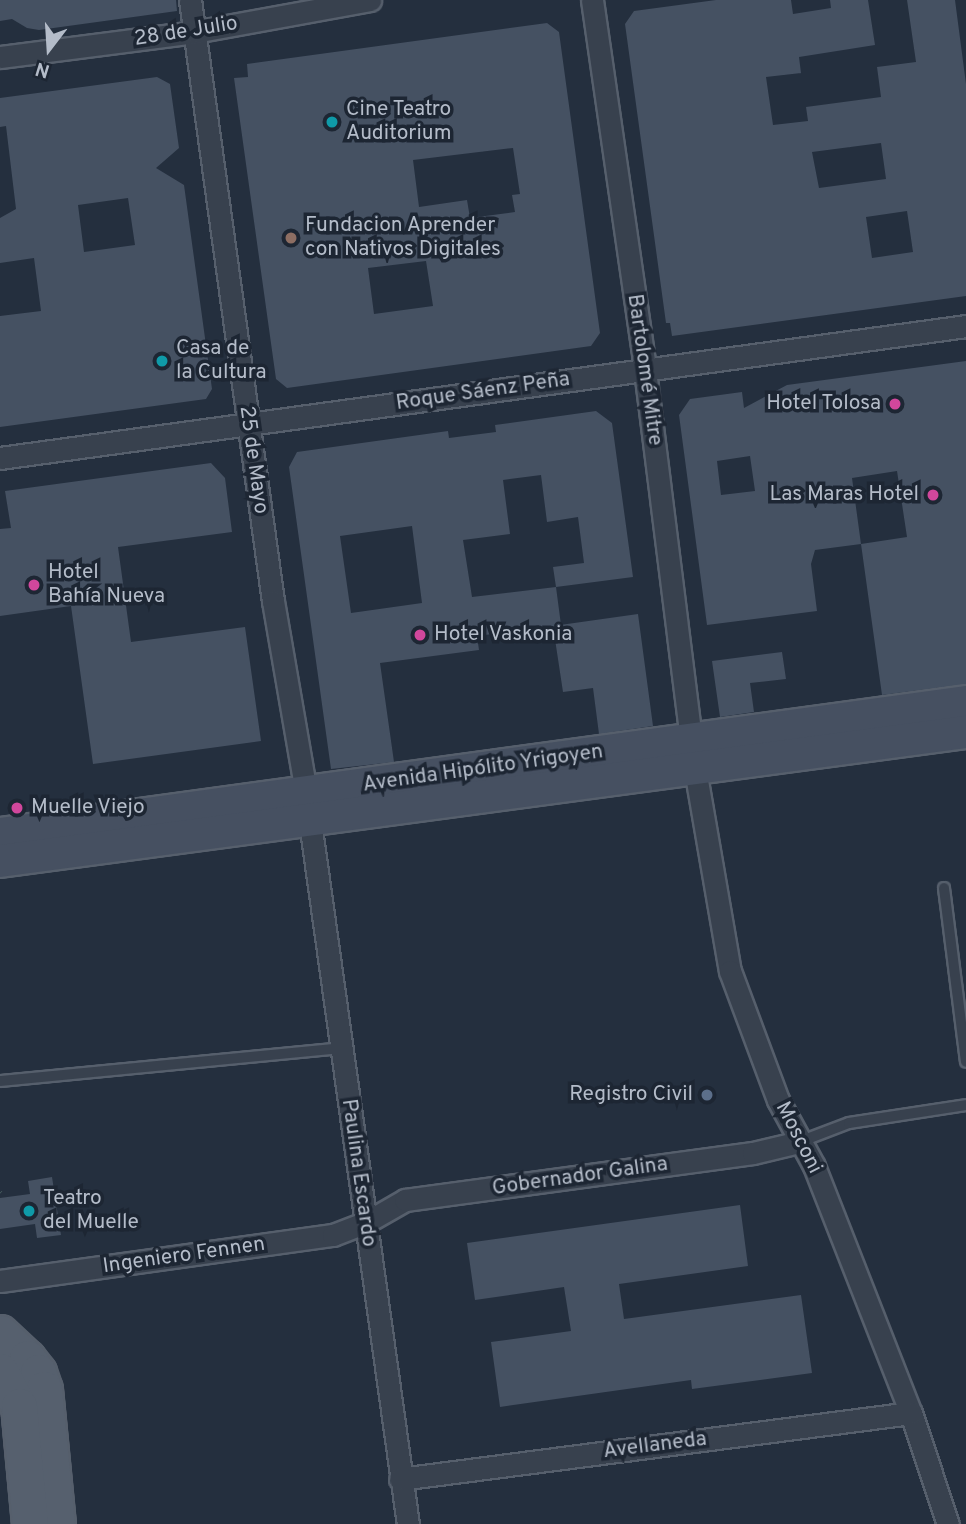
<!DOCTYPE html>
<html>
<head>
<meta charset="utf-8">
<style>
  body { margin:0 }
  #map { position:relative; width:966px; height:1524px; overflow:hidden; background:#242f3e; font-family:Overpass,sans-serif }
  div>[style] { position:absolute }
  .building>* { inset:0; background:#455162 }
  .path>* { height:4.5px; margin-top:-2.25px; transform-origin:0; background:repeating-linear-gradient(90deg,#44595c 0 5px,transparent 0 10px) }
  .roads { filter:drop-shadow(2px 0 #565f6c) drop-shadow(-2px 0 #565f6c) drop-shadow(0 2px #565f6c) drop-shadow(0 -2px #565f6c) }
  .lane>* { height:10px; margin:-5px; padding:0 5px; transform-origin:5px; border-radius:5px; background:#38414e }
  .street>* { height:21px; margin:-10.5px; padding:0 10.5px; transform-origin:10.5px; border-radius:10.5px; background:#38414e }
  .secondary>* { height:32px; margin:-16px; padding:0 16px; transform-origin:16px; border-radius:16px; background:#465061 }
  .primary>* { height:35px; margin:-17.5px; padding:0 17.5px; transform-origin:17.5px; border-radius:17.5px; background:#56606e }
  .dots>* { width:19px; height:19px; translate:-50% -50%; box-sizing:border-box; border:4px solid #1d2633; border-radius:50% }
  span { translate:-50% -50%; white-space:nowrap; text-align:center; line-height:1.15; -webkit-text-stroke:7px #1d2633; paint-order:stroke }
  .street-label { font-size:21px; color:#b4bcc9 }
  .poi-label { font-size:21px; color:#b4bcc9 }
  .left { translate:0 -50%; text-align:left }
  .right { translate:-100% -50%; text-align:right }
  .north { position:absolute; left:14px; top:14px; width:70px; height:70px; -webkit-text-stroke:5px #1d2633; paint-order:stroke; rotate:197deg; font-size:19px; font-weight:700; line-height:28px; text-align:center; color:#b4bcc9 }
  .north::after { content:''; display:block; margin:auto; width:24px; height:32px; background:#b4bcc9; clip-path:polygon(50% 0,100% 100%,50% 72%,0 100%) }
</style>
</head>
<body>
<div id="map">
  <div class="building">
    <i style="clip-path:polygon(0 0,176px 0,177px 11px,39px 30px,27px 28px,12px 19px,0 21px)"></i>
    <i style="clip-path:polygon(evenodd,716px 0,791px 0,793px 14px,831px 8px,830px 0,868px 0,875px 45px,799px 57px,801px 73px,766px 77px,773px 125px,808px 121px,806px 107px,881px 97px,877px 67px,916px 62px,907px 0,955px 0,966px 84px,966px 296px,672px 336px,670px 323px,666px 323px,625px 24px,634px 11px,716px 0,881px 143px,886px 179px,819px 188px,812px 152px,881px 143px,716px 0,907px 211px,913px 252px,872px 258px,866px 217px,907px 211px)"></i>
    <i style="clip-path:polygon(evenodd,547px 23px,559px 32px,600px 333px,591px 346px,287px 388px,276px 379px,234px 78px,248px 77px,247px 64px,547px 23px,513px 148px,520px 194px,512px 195px,515px 212px,470px 218px,467px 200px,419px 207px,413px 160px,513px 148px,547px 23px,426px 261px,433px 306px,374px 314px,368px 268px,426px 261px)"></i>
    <i style="clip-path:polygon(evenodd,157px 77px,170px 84px,179px 148px,156px 168px,184px 185px,212px 389px,206px 399px,0 427px,0 316px,41px 311px,34px 258px,0 263px,0 218px,16px 209px,6px 126px,0 127px,0 98px,157px 77px,128px 198px,135px 245px,84px 252px,78px 205px,128px 198px)"></i>
    <i style="clip-path:polygon(evenodd,966px 361px,966px 684px,882px 695px,861px 544px,815px 550px,811px 564px,817px 611px,707px 625px,679px 415px,690px 399px,742px 392px,744px 408px,787px 385px,966px 361px,750px 456px,755px 491px,721px 495px,717px 461px,750px 456px,966px 361px,897px 471px,907px 537px,861px 544px,852px 478px,897px 471px)"></i>
    <i style="clip-path:polygon(evenodd,596px 411px,612px 423px,633px 577px,556px 587px,561px 625px,477px 636px,479px 650px,380px 663px,394px 762px,331px 769px,289px 467px,297px 452px,448px 431px,449px 438px,496px 432px,495px 425px,596px 411px,541px 475px,547px 522px,578px 517px,584px 563px,553px 567px,556px 587px,472px 597px,463px 540px,510px 534px,503px 480px,541px 475px,596px 411px,412px 526px,422px 603px,351px 613px,340px 536px,412px 526px)"></i>
    <i style="clip-path:polygon(211px 463px,225px 478px,232px 532px,118px 547px,131px 642px,245px 627px,261px 741px,93px 764px,71px 606px,0 616px,0 529px,11px 528px,5px 491px)"></i>
    <i style="clip-path:polygon(638px 614px,653px 726px,599px 734px,593px 688px,563px 692px,553px 626px)"></i>
    <i style="clip-path:polygon(782px 652px,786px 679px,750px 683px,754px 712px,720px 717px,712px 661px)"></i>
    <i style="clip-path:polygon(52px 1177px,61px 1235px,37px 1238px,35px 1224px,0 1229px,0 1198px,30px 1194px,28px 1181px)"></i>
    <i style="clip-path:polygon(740px 1205px,748px 1266px,619px 1284px,624px 1319px,801px 1295px,812px 1373px,692px 1389px,691px 1380px,500px 1407px,491px 1342px,571px 1331px,564px 1287px,475px 1300px,467px 1243px)"></i>
  </div>
  <div class="path">
    <i style="left:0;top:1192px;width:1px;rotate:45deg"></i>
  </div>
  <div class="roads">
    <div class="lane">
      <i style="left:944px;top:888px;width:175px;rotate:82.8deg"></i>
      <i style="left:0;top:1081px;width:343px;rotate:-5.5deg"></i>
      <i style="left:799px;top:1142px;width:53px;rotate:-20.8deg"></i>
      <i style="left:849px;top:1123px;width:118px;rotate:-8.7deg"></i>
    </div>
    <div class="street">
      <i style="left:190px;top:0;width:607px;rotate:82.14deg"></i>
      <i style="left:273px;top:601px;width:195px;rotate:80.2deg"></i>
      <i style="left:306px;top:793px;width:738px;rotate:82.06deg"></i>
      <i style="left:592px;top:0;width:374px;rotate:81.8deg"></i>
      <i style="left:645px;top:370px;width:402px;rotate:82.9deg"></i>
      <i style="left:695px;top:769px;width:205px;rotate:80.2deg"></i>
      <i style="left:730px;top:971px;width:138px;rotate:69.6deg"></i>
      <i style="left:778px;top:1100px;width:75px;rotate:61.4deg"></i>
      <i style="left:814px;top:1166px;width:265px;rotate:68.6deg"></i>
      <i style="left:911px;top:1413px;width:117px;rotate:71.6deg"></i>
      <i style="left:0;top:57px;width:196px;rotate:-7.3deg"></i>
      <i style="left:194px;top:32px;width:179px;rotate:-10.3deg"></i>
      <i style="left:0;top:458px;width:975px;rotate:-7.78deg"></i>
      <i style="left:0;top:1281px;width:336px;rotate:-7.9deg"></i>
      <i style="left:333px;top:1235px;width:34px;rotate:-21deg"></i>
      <i style="left:365px;top:1223px;width:46px;rotate:-29.9deg"></i>
      <i style="left:405px;top:1200px;width:351px;rotate:-7.7deg"></i>
      <i style="left:753px;top:1153px;width:47px;rotate:-13.4deg"></i>
      <i style="left:400px;top:1479px;width:515px;rotate:-7.36deg"></i>
    </div>
    <div class="secondary">
      <i style="left:0;top:834px;width:975px;rotate:-7.78deg"></i>
      <i style="left:0;top:861px;width:975px;rotate:-7.61deg"></i>
    </div>
    <div class="primary">
      <i style="left:0;top:1333px;width:37px;rotate:43deg"></i>
      <i style="left:27px;top:1358px;width:18px;rotate:52deg"></i>
      <i style="left:38px;top:1372px;width:18px;rotate:71deg"></i>
      <i style="left:44px;top:1389px;width:136px;rotate:84.5deg"></i>
      <i style="left:0;top:1371px;width:40px;rotate:62deg"></i>
      <i style="left:19px;top:1406px;width:119px;rotate:84.7deg"></i>
    </div>
  </div>
  <div class="dots">
    <i style="left:332px;top:122px;background:#0f9aa8"></i>
    <i style="left:291px;top:238px;background:#8d6e63"></i>
    <i style="left:162px;top:361px;background:#0f9aa8"></i>
    <i style="left:895px;top:404px;background:#d1479c"></i>
    <i style="left:933px;top:495px;background:#d1479c"></i>
    <i style="left:34px;top:585px;background:#d1479c"></i>
    <i style="left:420px;top:635px;background:#d1479c"></i>
    <i style="left:17px;top:808px;background:#d1479c"></i>
    <i style="left:707px;top:1095px;background:#5c6f8a"></i>
    <i style="left:29px;top:1211px;background:#0f9aa8"></i>
  </div>
  <div class="street-label">
    <span style="left:186px;top:32px;rotate:-9deg">28 de Julio</span>
    <span style="left:644px;top:370px;rotate:82deg">Bartolomé Mitre</span>
    <span style="left:483px;top:392px;rotate:-8deg">Roque Sáenz Peña</span>
    <span style="left:253px;top:460px;rotate:82deg">25 de Mayo</span>
    <span style="left:483px;top:769px;rotate:-8deg">Avenida Hipólito Yrigoyen</span>
    <span style="left:798px;top:1138px;rotate:63deg">Mosconi</span>
    <span style="left:358px;top:1173px;rotate:82deg">Paulina Escardo</span>
    <span style="left:580px;top:1177px;rotate:-8deg">Gobernador Galina</span>
    <span style="left:184px;top:1256px;rotate:-8deg">Ingeniero Fennen</span>
    <span style="left:655px;top:1446px;rotate:-7deg">Avellaneda</span>
  </div>
  <div class="poi-label">
    <span class="left" style="left:346px;top:122px">Cine Teatro<br>Auditorium</span>
    <span class="left" style="left:305px;top:238px">Fundacion Aprender<br>con Nativos Digitales</span>
    <span class="left" style="left:176px;top:361px">Casa de<br>la Cultura</span>
    <span class="right" style="left:881px;top:404px">Hotel Tolosa</span>
    <span class="right" style="left:919px;top:495px">Las Maras Hotel</span>
    <span class="left" style="left:48px;top:585px">Hotel<br>Bahía Nueva</span>
    <span class="left" style="left:434px;top:635px">Hotel Vaskonia</span>
    <span class="left" style="left:31px;top:808px">Muelle Viejo</span>
    <span class="right" style="left:693px;top:1095px">Registro Civil</span>
    <span class="left" style="left:43px;top:1211px">Teatro<br>del Muelle</span>
  </div>
  <div class="north">N</div>
</div>
</body>
</html>
